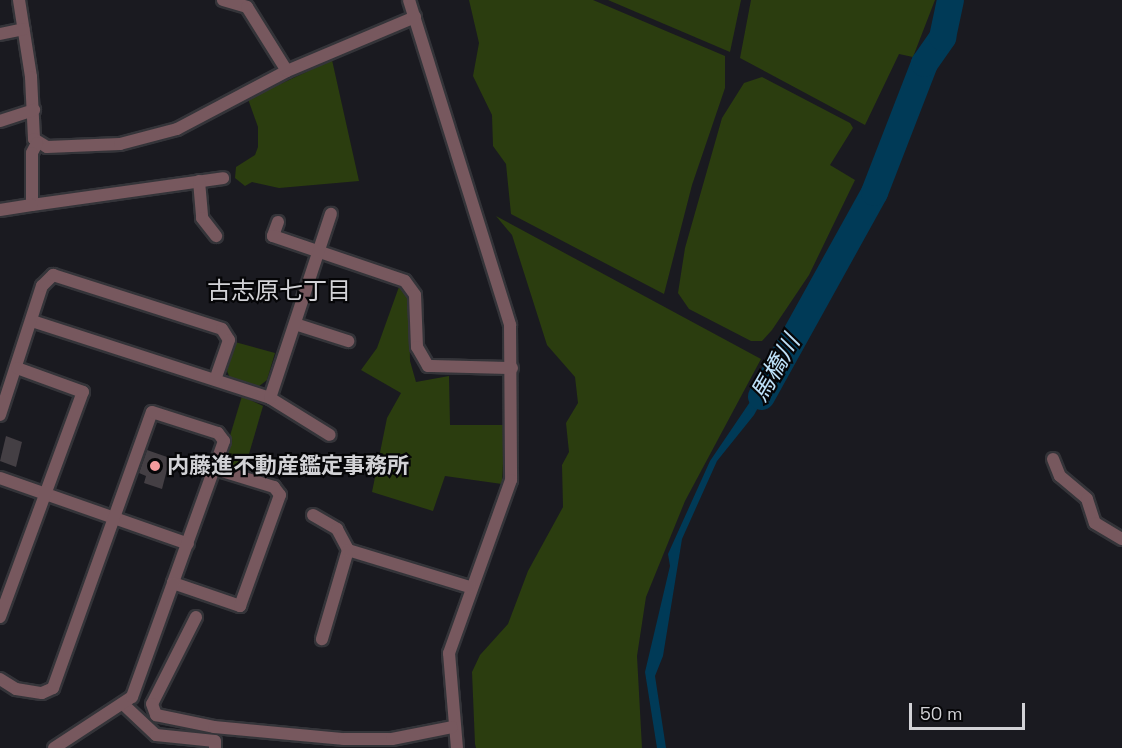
<!DOCTYPE html>
<html>
<head>
<meta charset="utf-8">
<style>
  body { margin:0 }
  #map { position:relative; width:1122px; height:748px; overflow:hidden; background:#1a1a20; font-family:"Space Grotesk","Noto Sans JP",sans-serif }
  div>[style] { position:absolute }
  .green>* { inset:0; background:#2b3d0f }
  .water>* { inset:0; background:#003a57 }
  .river>* { height:27px; margin:-13.5px; padding:0 13.5px; transform-origin:13.5px; border-radius:13.5px; background:#003a57 }
  .building>* { inset:0; background:#443f44 }
  .roads { filter:drop-shadow(2px 0 #343439) drop-shadow(-2px 0 #343439) drop-shadow(0 2px #343439) drop-shadow(0 -2px #343439) }
  .street>* { height:12px; margin:-6px; padding:0 6px; transform-origin:6px; border-radius:6px; background:#77585e }
  .dots>* { width:16px; height:16px; translate:-50% -50%; box-sizing:border-box; border:3px solid #060608; border-radius:50% }
  span { translate:-50% -50%; white-space:nowrap; text-align:center; line-height:1.15; -webkit-text-stroke:4.5px #060608; paint-order:stroke }
  .poi-label { font-size:22px; color:#d2d2d6; font-weight:700 }
  .left { translate:0 -50%; text-align:left }
  .neighbourhood-label { font-size:24px; color:#d2d2d6 }
  .water-label { font-size:24px; color:#bee1f9; font-style:italic }
  .scale { position:absolute; left:909px; top:703px; width:116px; height:27px; box-sizing:border-box; border:3px solid #d2d2d6; border-top:0; padding-left:8px; font-size:18px; line-height:21px; white-space:nowrap; color:#d2d2d6; -webkit-text-stroke:4px #060608; paint-order:stroke }
</style>
</head>
<body>
<div id="map">
  <div class="green">
    <i style="clip-path:polygon(469px 0,593px 0,725px 56px,725px 88px,692px 185px,664px 294px,511px 214px,506px 164px,493px 146px,492px 115px,473px 76px,479px 43px)"></i>
    <i style="clip-path:polygon(608px 0,741px 0,730px 52px)"></i>
    <i style="clip-path:polygon(751px 0,935px 0,913px 57px,899px 54px,865px 125px,740px 58px)"></i>
    <i style="clip-path:polygon(332px 60px,359px 181px,279px 188px,252px 182px,245px 186px,235px 178px,236px 167px,255px 155px,258px 147px,258px 127px,248px 99px)"></i>
    <i style="clip-path:polygon(762px 77px,850px 123px,853px 128px,830px 165px,855px 180px,809px 275px,772px 330px,762px 341px,751px 341px,689px 309px,678px 293px,685px 248px,722px 118px,744px 83px)"></i>
    <i style="clip-path:polygon(496px 216px,761px 359px,685px 501px,646px 597px,637px 656px,642px 748px,476px 748px,475px 744px,472px 672px,480px 655px,508px 624px,528px 571px,563px 507px,562px 465px,569px 452px,566px 423px,578px 403px,575px 377px,547px 345px,512px 235px)"></i>
    <i style="clip-path:polygon(400px 284px,409px 297px,410px 361px,416px 382px,449px 376px,450px 425px,505px 425px,502px 484px,445px 476px,433px 511px,372px 492px,387px 418px,401px 393px,361px 370px,377px 348px)"></i>
    <i style="clip-path:polygon(235px 342px,275px 353px,267px 380px,258px 387px,230px 378px,227px 371px)"></i>
    <i style="clip-path:polygon(242px 396px,263px 406px,244px 471px,228px 467px,223px 459px)"></i>
  </div>
  <div class="water">
    <i style="clip-path:polygon(777px 362px,782px 364px,754px 415px,717px 461px,682px 539px,663px 656px,655px 676px,666px 748px,657px 748px,645px 672px,670px 566px,668px 554px,710px 461px)"></i>
  </div>
  <div class="river">
    <i style="left:761px;top:396px;width:233px;rotate:-61deg"></i>
    <i style="left:874px;top:192px;width:138px;rotate:-68.8deg"></i>
    <i style="left:924px;top:63px;width:32px;rotate:-55deg"></i>
    <i style="left:942px;top:37px;width:38px;rotate:-78deg"></i>
  </div>
  <div class="building">
    <i style="clip-path:polygon(6px 436px,22px 442px,16px 467px,0 461px)"></i>
    <i style="clip-path:polygon(147px 450px,170px 458px,162px 489px,144px 483px,146px 476px,139px 473px)"></i>
  </div>
  <div class="roads">
    <div class="street">
      <i style="left:19px;top:0;width:78px;rotate:81.1deg"></i>
      <i style="left:31px;top:77px;width:62px;rotate:87.2deg"></i>
      <i style="left:34px;top:139px;width:15px;rotate:32deg"></i>
      <i style="left:47px;top:147px;width:73px;rotate:-2.4deg"></i>
      <i style="left:120px;top:144px;width:59px;rotate:-14.7deg"></i>
      <i style="left:177px;top:129px;width:124px;rotate:-27.8deg"></i>
      <i style="left:287px;top:71px;width:139px;rotate:-22.9deg"></i>
      <i style="left:223px;top:0;width:25px;rotate:16deg"></i>
      <i style="left:247px;top:7px;width:75px;rotate:58deg"></i>
      <i style="left:409px;top:0;width:340px;rotate:72.7deg"></i>
      <i style="left:510px;top:325px;width:155px;rotate:89.6deg"></i>
      <i style="left:511px;top:480px;width:184px;rotate:109.7deg"></i>
      <i style="left:449px;top:653px;width:95px;rotate:85.2deg"></i>
      <i style="left:0;top:34px;width:24px;rotate:-12deg"></i>
      <i style="left:0;top:121px;width:36px;rotate:-18deg"></i>
      <i style="left:37px;top:143px;width:11px;rotate:117deg"></i>
      <i style="left:32px;top:153px;width:52px;rotate:90deg"></i>
      <i style="left:32px;top:205px;width:193px;rotate:-8deg"></i>
      <i style="left:199px;top:181px;width:37px;rotate:85deg"></i>
      <i style="left:202px;top:218px;width:23px;rotate:52deg"></i>
      <i style="left:0;top:210px;width:32px;rotate:-9deg"></i>
      <i style="left:278px;top:222px;width:15px;rotate:110deg"></i>
      <i style="left:273px;top:236px;width:139px;rotate:18.8deg"></i>
      <i style="left:405px;top:281px;width:17px;rotate:54deg"></i>
      <i style="left:415px;top:295px;width:52px;rotate:87.8deg"></i>
      <i style="left:417px;top:347px;width:22px;rotate:60deg"></i>
      <i style="left:428px;top:366px;width:84px;rotate:1.4deg"></i>
      <i style="left:32px;top:321px;width:250px;rotate:17.9deg"></i>
      <i style="left:270px;top:398px;width:70px;rotate:31.7deg"></i>
      <i style="left:295px;top:324px;width:56px;rotate:17.8deg"></i>
      <i style="left:270px;top:398px;width:194px;rotate:-71.7deg"></i>
      <i style="left:0;top:415px;width:136px;rotate:-72deg"></i>
      <i style="left:42px;top:286px;width:16px;rotate:-45deg"></i>
      <i style="left:53px;top:275px;width:177px;rotate:17.7deg"></i>
      <i style="left:222px;top:329px;width:13px;rotate:58deg"></i>
      <i style="left:229px;top:340px;width:42px;rotate:109.3deg"></i>
      <i style="left:1053px;top:459px;width:18px;rotate:68deg"></i>
      <i style="left:1060px;top:476px;width:35px;rotate:40deg"></i>
      <i style="left:1087px;top:499px;width:25px;rotate:72deg"></i>
      <i style="left:1095px;top:523px;width:31px;rotate:31deg"></i>
      <i style="left:0;top:478px;width:199px;rotate:19.3deg"></i>
      <i style="left:313px;top:515px;width:28px;rotate:30deg"></i>
      <i style="left:337px;top:529px;width:24px;rotate:62deg"></i>
      <i style="left:348px;top:550px;width:93px;rotate:106.3deg"></i>
      <i style="left:348px;top:550px;width:127px;rotate:16.9deg"></i>
      <i style="left:0;top:617px;width:240px;rotate:-69.8deg"></i>
      <i style="left:83px;top:392px;width:70px;rotate:-160deg"></i>
      <i style="left:196px;top:617px;width:97px;rotate:116.8deg"></i>
      <i style="left:152px;top:704px;width:12px;rotate:70deg"></i>
      <i style="left:156px;top:715px;width:59px;rotate:11.7deg"></i>
      <i style="left:214px;top:727px;width:131px;rotate:5.3deg"></i>
      <i style="left:344px;top:739px;width:48px"></i>
      <i style="left:392px;top:739px;width:61px;rotate:-11.3deg"></i>
      <i style="left:0;top:679px;width:19px;rotate:32deg"></i>
      <i style="left:16px;top:689px;width:26px;rotate:9deg"></i>
      <i style="left:42px;top:693px;width:12px;rotate:-24deg"></i>
      <i style="left:53px;top:688px;width:293px;rotate:-70.3deg"></i>
      <i style="left:152px;top:412px;width:69px;rotate:17.7deg"></i>
      <i style="left:218px;top:433px;width:10px;rotate:53deg"></i>
      <i style="left:224px;top:441px;width:151px;rotate:109.8deg"></i>
      <i style="left:173px;top:583px;width:71px;rotate:18.9deg"></i>
      <i style="left:240px;top:606px;width:118px;rotate:-70.2deg"></i>
      <i style="left:280px;top:495px;width:10px;rotate:-127deg"></i>
      <i style="left:274px;top:487px;width:62px;rotate:-163deg"></i>
      <i style="left:124px;top:705px;width:44px;rotate:43.2deg"></i>
      <i style="left:156px;top:735px;width:59px;rotate:5.8deg"></i>
      <i style="left:215px;top:741px;width:7px;rotate:90deg"></i>
      <i style="left:54px;top:748px;width:93px;rotate:-33.2deg"></i>
      <i style="left:132px;top:697px;width:121px;rotate:-70.2deg"></i>
    </div>
  </div>
  <div class="dots">
    <i style="left:155px;top:466px;background:#f59b9d"></i>
  </div>
  <div class="poi-label">
    <span class="left" style="left:167px;top:466px">内藤進不動産鑑定事務所</span>
  </div>
  <div class="neighbourhood-label">
    <span style="left:279px;top:291px">古志原七丁目</span>
  </div>
  <div class="water-label">
    <span style="left:775px;top:368px;rotate:-60deg">馬橋川</span>
  </div>
  <div class="scale">50 m</div>
</div>
</body>
</html>
